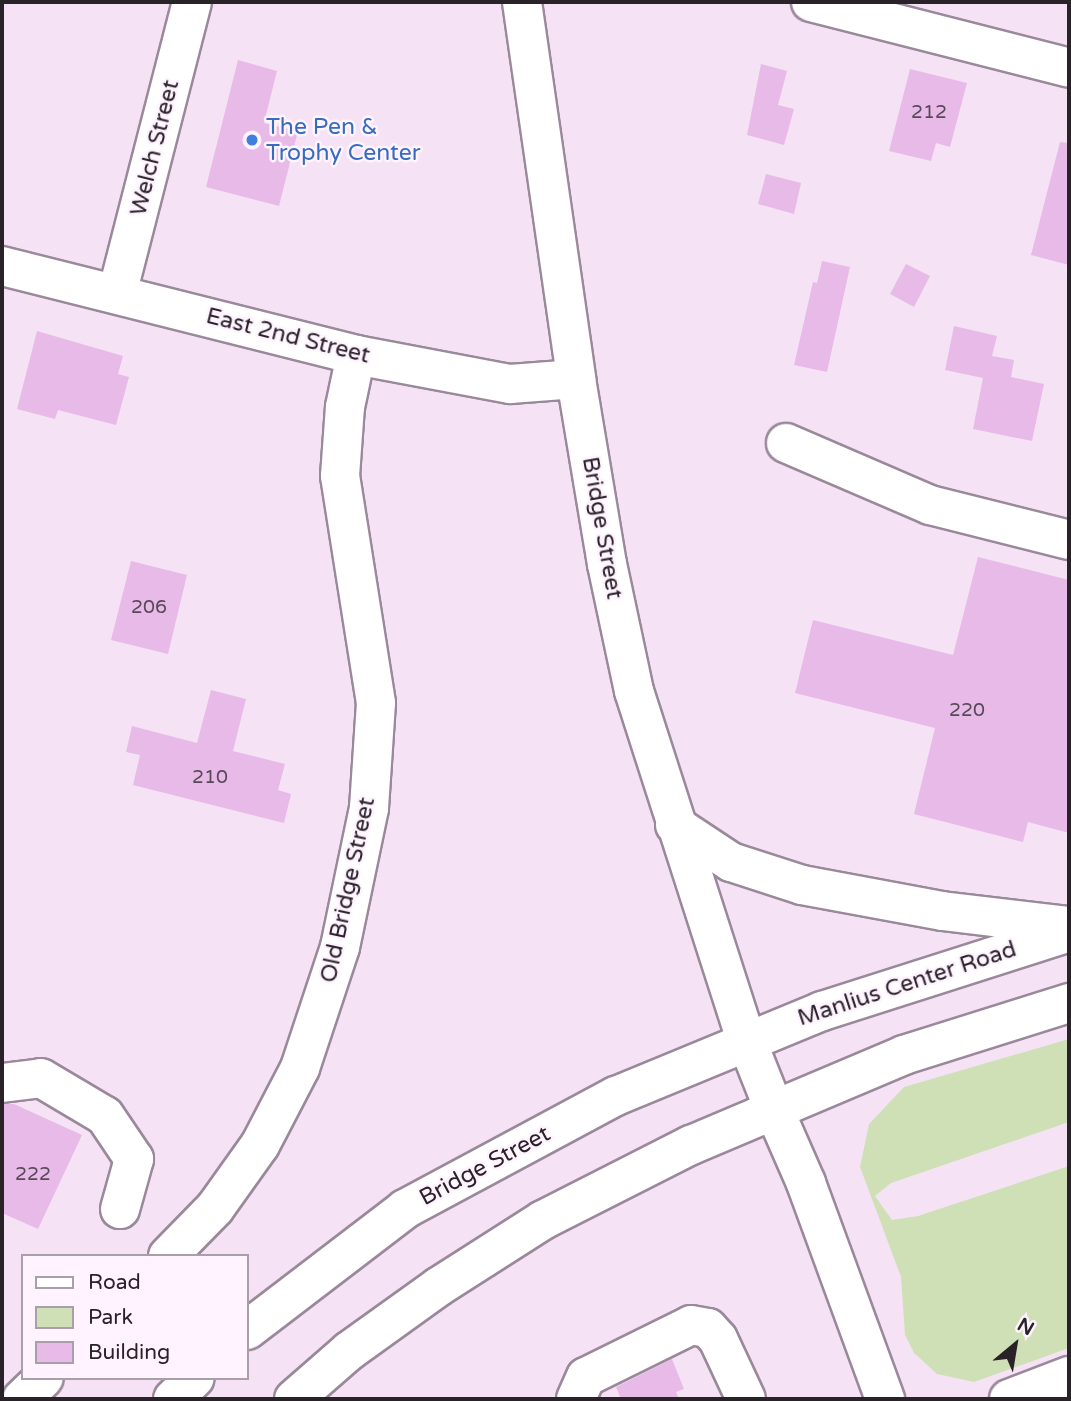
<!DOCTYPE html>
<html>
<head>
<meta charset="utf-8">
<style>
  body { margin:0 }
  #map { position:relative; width:1071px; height:1401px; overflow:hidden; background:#f5e3f5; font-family:"Varela Round",sans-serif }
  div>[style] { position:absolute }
  .green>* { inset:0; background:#cfe0b7 }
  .building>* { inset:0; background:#e8bae8 }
  .roads { filter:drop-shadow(2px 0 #9a899a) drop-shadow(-2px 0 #9a899a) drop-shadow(0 2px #9a899a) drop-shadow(0 -2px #9a899a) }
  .minor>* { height:38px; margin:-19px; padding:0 19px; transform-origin:19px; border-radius:19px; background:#fff }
  .major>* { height:38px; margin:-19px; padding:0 19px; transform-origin:19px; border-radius:19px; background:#fff }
  .dots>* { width:19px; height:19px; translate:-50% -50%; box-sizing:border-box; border:4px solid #fef3fe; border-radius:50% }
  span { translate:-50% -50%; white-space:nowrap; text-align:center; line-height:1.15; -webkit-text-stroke:5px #fef3fe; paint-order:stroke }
  .number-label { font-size:19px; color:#594859 }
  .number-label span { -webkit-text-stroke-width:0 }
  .shop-label { font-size:23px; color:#366cbe }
  .left { translate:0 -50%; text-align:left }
  .street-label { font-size:23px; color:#292229 }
  .frame { position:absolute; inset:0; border:4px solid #292229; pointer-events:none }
  .legend { position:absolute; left:21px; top:1254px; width:228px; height:126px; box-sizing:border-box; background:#fef3fe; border:2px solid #a99fa9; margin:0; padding:9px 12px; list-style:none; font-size:21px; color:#292229 }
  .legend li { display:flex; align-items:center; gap:14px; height:35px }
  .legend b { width:35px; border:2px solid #a99fa9 }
  .north { position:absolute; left:980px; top:1310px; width:70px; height:70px; -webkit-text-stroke:5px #fef3fe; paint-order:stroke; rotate:30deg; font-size:19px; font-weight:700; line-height:28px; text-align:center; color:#292229 }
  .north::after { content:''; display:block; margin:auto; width:24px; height:32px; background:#292229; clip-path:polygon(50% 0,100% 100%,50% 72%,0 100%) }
</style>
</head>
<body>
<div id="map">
  <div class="green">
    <i style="clip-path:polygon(1069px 1039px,1069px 1122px,891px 1183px,875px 1196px,892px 1220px,918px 1216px,1069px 1166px,1069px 1348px,974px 1382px,937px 1374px,914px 1353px,905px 1335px,901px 1277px,860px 1167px,869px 1124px,904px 1087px)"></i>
  </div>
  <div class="building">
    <i style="clip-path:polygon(238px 60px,277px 71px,264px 123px,298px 131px,279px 206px,206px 187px)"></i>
    <i style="clip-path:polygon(761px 64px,787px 71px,778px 105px,794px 109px,784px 145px,747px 135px)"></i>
    <i style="clip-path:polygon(910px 69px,967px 83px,950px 147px,936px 143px,931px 161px,889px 151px)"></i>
    <i style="clip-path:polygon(1060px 142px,1069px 143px,1069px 265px,1031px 255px)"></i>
    <i style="clip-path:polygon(766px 174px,801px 183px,794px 214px,758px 204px)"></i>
    <i style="clip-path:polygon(822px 261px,850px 267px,827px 372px,794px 365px,813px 282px,817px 283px)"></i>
    <i style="clip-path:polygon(906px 264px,930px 276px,914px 307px,890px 294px)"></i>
    <i style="clip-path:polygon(954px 326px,997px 336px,992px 356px,1014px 360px,1011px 377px,1044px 384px,1032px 441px,973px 429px,983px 378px,945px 370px)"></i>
    <i style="clip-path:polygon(37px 331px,123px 356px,118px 374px,129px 377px,116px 425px,58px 410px,55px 419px,17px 409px)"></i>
    <i style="clip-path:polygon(978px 557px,1069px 580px,1069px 833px,1028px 822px,1023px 842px,914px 814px,935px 728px,795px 693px,813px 620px,953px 655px)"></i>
    <i style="clip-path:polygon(131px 561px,187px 575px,168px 654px,111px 640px)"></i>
    <i style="clip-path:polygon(211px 690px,246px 699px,233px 751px,285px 764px,278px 790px,291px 794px,284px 823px,133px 785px,140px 755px,126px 752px,132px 726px,197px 743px)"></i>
    <i style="clip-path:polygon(2px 1104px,14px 1104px,82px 1135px,38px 1229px,2px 1213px)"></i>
    <i style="clip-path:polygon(672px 1359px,684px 1389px,676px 1392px,679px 1399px,621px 1399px,616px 1387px)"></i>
  </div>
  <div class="roads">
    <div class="minor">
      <i style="left:811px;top:2px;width:266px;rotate:14.3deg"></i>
      <i style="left:2px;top:266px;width:365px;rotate:14.1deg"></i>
      <i style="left:356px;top:355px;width:157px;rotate:10.7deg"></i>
      <i style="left:510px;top:384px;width:66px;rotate:-4.3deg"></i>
      <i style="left:117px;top:294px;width:301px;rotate:-75.6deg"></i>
      <i style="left:786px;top:443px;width:157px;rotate:23.3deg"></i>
      <i style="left:930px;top:505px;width:143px;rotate:14.1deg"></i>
      <i style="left:2px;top:1083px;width:39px;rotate:-7deg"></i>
      <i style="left:41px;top:1078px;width:74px;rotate:30.7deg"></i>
      <i style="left:105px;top:1116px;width:52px;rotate:56deg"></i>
      <i style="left:134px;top:1159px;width:52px;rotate:105.6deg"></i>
      <i style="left:775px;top:1112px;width:77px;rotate:66.4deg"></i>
      <i style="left:806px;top:1183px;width:230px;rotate:69.9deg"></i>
      <i style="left:168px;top:1256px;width:67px;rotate:-45.6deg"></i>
      <i style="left:215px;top:1208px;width:77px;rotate:-54.5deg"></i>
      <i style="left:260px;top:1145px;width:87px;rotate:-62.5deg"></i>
      <i style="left:300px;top:1068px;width:127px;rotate:-71.7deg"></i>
      <i style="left:340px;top:947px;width:142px;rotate:-78.2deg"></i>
      <i style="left:369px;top:808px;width:105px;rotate:-86.2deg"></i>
      <i style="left:376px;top:703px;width:230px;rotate:-99deg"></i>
      <i style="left:340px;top:476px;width:69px;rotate:-85.9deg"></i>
      <i style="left:345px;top:407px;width:53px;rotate:-78.1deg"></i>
      <i style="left:22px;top:1399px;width:30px;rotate:-44deg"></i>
      <i style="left:576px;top:1399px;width:24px;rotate:-66deg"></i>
      <i style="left:586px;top:1377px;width:117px;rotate:-26.3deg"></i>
      <i style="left:691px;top:1325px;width:17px;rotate:10deg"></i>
      <i style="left:708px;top:1328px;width:15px;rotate:48deg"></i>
      <i style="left:718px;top:1339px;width:66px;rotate:65deg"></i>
      <i style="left:1009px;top:1399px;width:64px;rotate:-21deg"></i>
    </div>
    <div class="major">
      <i style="left:522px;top:2px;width:381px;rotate:81.8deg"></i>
      <i style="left:576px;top:379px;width:188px;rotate:80.5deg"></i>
      <i style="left:607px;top:564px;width:130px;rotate:78deg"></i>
      <i style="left:634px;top:691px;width:366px;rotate:72.2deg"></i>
      <i style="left:746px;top:1039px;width:79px;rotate:68.3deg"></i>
      <i style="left:675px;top:825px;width:67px;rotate:33.5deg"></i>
      <i style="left:731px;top:862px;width:75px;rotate:17.9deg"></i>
      <i style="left:802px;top:885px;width:142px;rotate:10.5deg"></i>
      <i style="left:942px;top:911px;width:126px;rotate:6.8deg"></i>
      <i style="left:247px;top:1330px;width:199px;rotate:-37.4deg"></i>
      <i style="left:405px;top:1209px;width:239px;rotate:-28.2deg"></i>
      <i style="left:616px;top:1096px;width:223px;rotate:-22.4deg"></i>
      <i style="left:822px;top:1011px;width:259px;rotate:-17.7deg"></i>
      <i style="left:173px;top:1399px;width:30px;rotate:-44deg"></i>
      <i style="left:294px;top:1399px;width:73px;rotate:-41.1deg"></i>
      <i style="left:349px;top:1351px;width:110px;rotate:-35.7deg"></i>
      <i style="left:438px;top:1287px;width:125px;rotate:-32.5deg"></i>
      <i style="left:543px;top:1220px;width:166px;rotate:-26.9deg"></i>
      <i style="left:691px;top:1145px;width:231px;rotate:-22.9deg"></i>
      <i style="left:904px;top:1055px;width:173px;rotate:-17.5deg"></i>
    </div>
  </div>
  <div class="dots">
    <i style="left:252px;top:140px;background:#3f7fe0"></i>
  </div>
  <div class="number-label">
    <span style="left:929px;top:113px">212</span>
    <span style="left:149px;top:608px">206</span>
    <span style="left:967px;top:711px">220</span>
    <span style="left:210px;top:778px">210</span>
    <span style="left:33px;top:1175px">222</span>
  </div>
  <div class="shop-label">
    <span class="left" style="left:266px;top:140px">The Pen &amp;<br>Trophy Center</span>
  </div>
  <div class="street-label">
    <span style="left:155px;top:148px;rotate:-76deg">Welch Street</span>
    <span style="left:288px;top:336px;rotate:14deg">East 2nd Street</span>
    <span style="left:602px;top:528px;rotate:80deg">Bridge Street</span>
    <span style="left:348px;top:890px;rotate:-78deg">Old Bridge Street</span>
    <span style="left:907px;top:984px;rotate:-18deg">Manlius Center Road</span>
    <span style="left:485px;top:1166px;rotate:-28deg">Bridge Street</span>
  </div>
  <div class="frame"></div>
  <ul class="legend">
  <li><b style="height:9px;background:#fff"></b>Road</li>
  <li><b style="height:19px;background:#cfe0b7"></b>Park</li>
  <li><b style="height:19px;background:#e8bae8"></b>Building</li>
  </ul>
  <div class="north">N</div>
</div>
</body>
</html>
